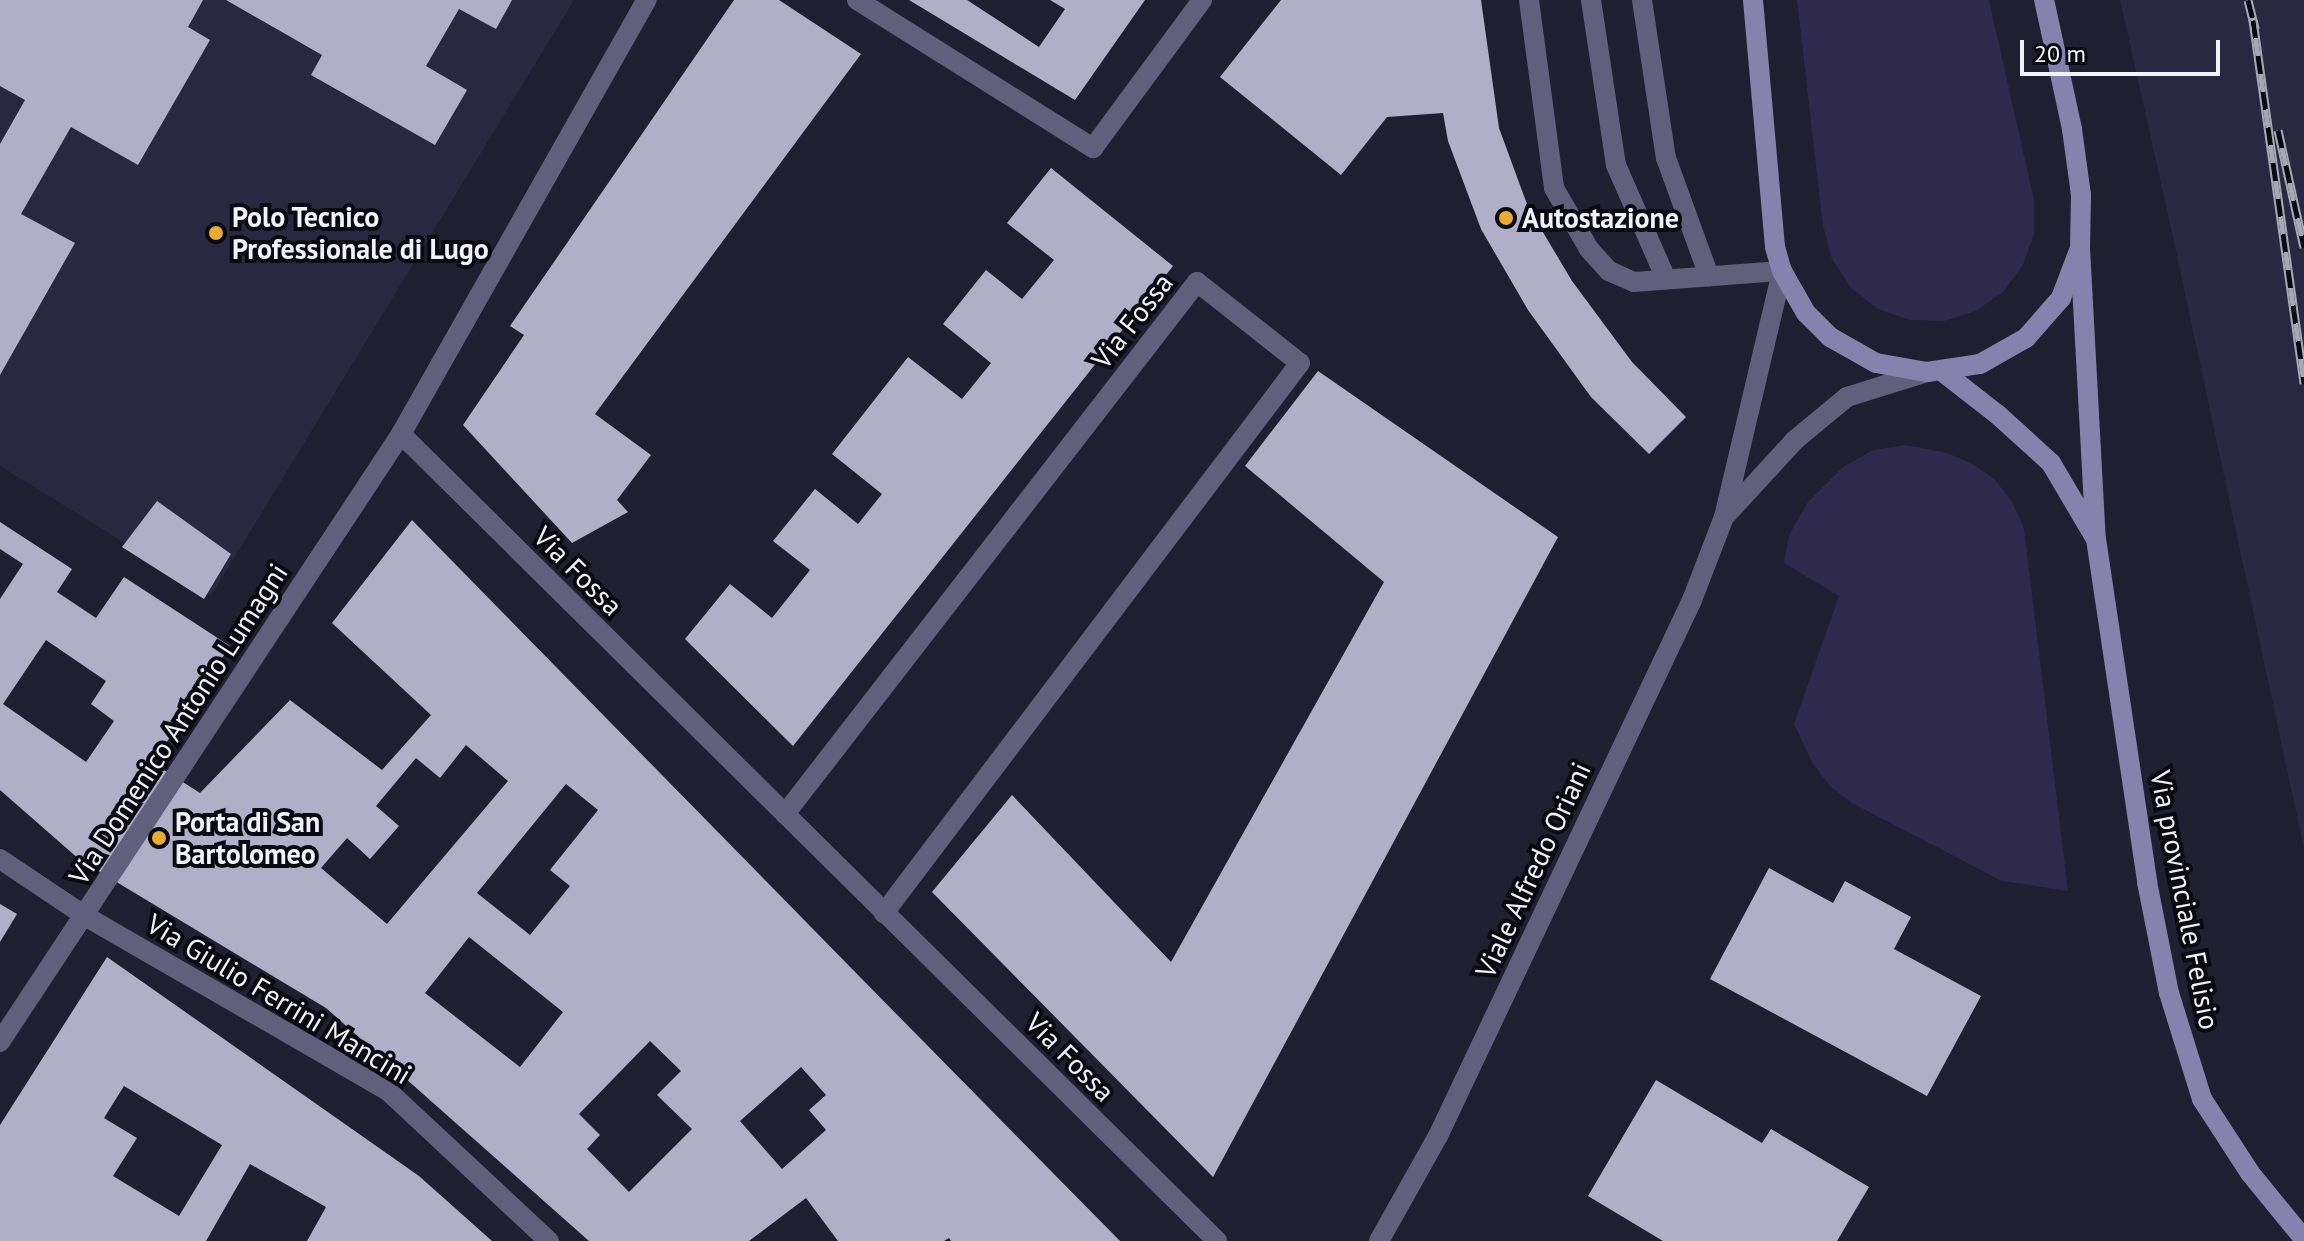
<!DOCTYPE html>
<html>
<head>
<meta charset="utf-8">
<style>
  body { margin:0 }
  #map { position:relative; width:2304px; height:1241px; overflow:hidden; background:#201e31; font-family:"PT Sans",sans-serif }
  div>[style] { position:absolute }
  .built>* { inset:0; background:#2a2740 }
  .green>* { inset:0; background:#2e294d }
  .building>* { inset:0; background:#b1afc8 }
  .service>* { height:20px; margin:-10px; padding:0 10px; transform-origin:10px; border-radius:10px; background:#615f7b }
  .minor>* { height:20px; margin:-10px; padding:0 10px; transform-origin:10px; border-radius:10px; background:#615f7b }
  .tertiary>* { height:20px; margin:-10px; padding:0 10px; transform-origin:10px; border-radius:10px; background:#615f7b }
  .secondary>* { height:20px; margin:-10px; padding:0 10px; transform-origin:10px; border-radius:10px; background:#8682ae }
  .rail>* { height:9px; margin-top:-4.5px; transform-origin:0; background:repeating-linear-gradient(90deg,#0a0911 0 18px,#a7a6b5 0 36px); box-sizing:border-box; border-block:2px solid #a7a6b5 }
  .dots>* { width:22px; height:22px; translate:-50% -50%; box-sizing:border-box; border:4px solid #0a0911; border-radius:50% }
  span { translate:-50% -50%; white-space:nowrap; text-align:center; line-height:1.15; -webkit-text-stroke:8px #0a0911; paint-order:stroke }
  .poi-label { font-size:28px; color:#f2f2ff; font-weight:700 }
  .left { translate:0 -50%; text-align:left }
  .street-label { font-size:28px; color:#f2f2ff }
  .scale { position:absolute; left:2020px; top:40px; width:200px; height:36px; box-sizing:border-box; border:4px solid #f2f2ff; border-top:0; padding-left:10px; font-size:24px; line-height:28px; white-space:nowrap; color:#f2f2ff; -webkit-text-stroke:6px #0a0911; paint-order:stroke }
</style>
</head>
<body>
<div id="map">
  <div class="built">
    <i style="clip-path:polygon(0 0,574px 0,211px 596px,0 466px)"></i>
    <i style="clip-path:polygon(2120px 0,2304px 0,2304px 849px,2169px 219px)"></i>
  </div>
  <div class="green">
    <i style="clip-path:polygon(1797px 0,1989px 0,2034px 200px,2034px 234px,2023px 265px,2003px 292px,1976px 311px,1944px 321px,1910px 320px,1878px 309px,1851px 288px,1832px 259px,1823px 226px)"></i>
    <i style="clip-path:polygon(1906px 445px,1947px 453px,1973px 464px,1994px 479px,2012px 501px,2024px 529px,2068px 891px,2002px 881px,1852px 803px,1831px 787px,1813px 764px,1794px 724px,1839px 596px,1784px 563px,1789px 535px,1808px 502px,1843px 467px,1873px 450px)"></i>
  </div>
  <div class="building">
    <i style="clip-path:polygon(0 0,203px 0,188px 27px,210px 40px,138px 165px,71px 127px,21px 214px,75px 243px,0 375px,0 144px,25px 100px,0 86px)"></i>
    <i style="clip-path:polygon(226px 0,512px 0,496px 29px,459px 9px,426px 66px,467px 90px,435px 145px,311px 75px,322px 55px)"></i>
    <i style="clip-path:polygon(734px 0,779px 0,861px 54px,595px 414px,651px 455px,617px 500px,628px 512px,572px 543px,463px 425px,524px 335px,510px 326px)"></i>
    <i style="clip-path:polygon(909px 0,967px 0,1039px 47px,1065px 9px,1050px 0,1145px 0,1075px 100px)"></i>
    <i style="clip-path:polygon(1281px 0,1481px 0,1499px 128px,1528px 207px,1572px 281px,1632px 362px,1686px 417px,1649px 454px,1591px 397px,1528px 310px,1481px 229px,1448px 141px,1443px 113px,1387px 117px,1341px 175px,1220px 77px)"></i>
    <i style="clip-path:polygon(1051px 168px,1173px 266px,793px 746px,685px 639px,730px 584px,772px 618px,810px 570px,773px 541px,815px 489px,858px 524px,882px 494px,832px 454px,908px 357px,962px 399px,991px 363px,943px 324px,986px 270px,1022px 299px,1054px 260px,1007px 223px)"></i>
    <i style="clip-path:polygon(1318px 371px,1558px 537px,1213px 1177px,932px 892px,1012px 795px,1171px 962px,1384px 582px,1245px 466px)"></i>
    <i style="clip-path:polygon(157px 501px,231px 554px,204px 599px,122px 547px)"></i>
    <i style="clip-path:polygon(evenodd,412px 520px,858px 975px,1120px 1241px,951px 1241px,949px 1238px,944px 1241px,838px 1241px,806px 1198px,749px 1241px,589px 1241px,326px 1008px,80px 860px,0 790px,0 599px,23px 564px,0 549px,0 522px,72px 569px,57px 592px,96px 618px,124px 577px,230px 646px,153px 763px,200px 793px,290px 700px,382px 770px,431px 715px,332px 623px,412px 520px,46px 640px,106px 681px,91px 704px,114px 721px,86px 762px,3px 704px,46px 640px,412px 520px,466px 745px,508px 781px,387px 924px,321px 868px,347px 838px,370px 859px,399px 826px,376px 806px,416px 758px,440px 778px,466px 745px,412px 520px,566px 784px,598px 810px,550px 870px,570px 886px,530px 935px,477px 893px,566px 784px,412px 520px,469px 937px,563px 1012px,520px 1067px,425px 993px,469px 937px,412px 520px,650px 1041px,681px 1071px,657px 1095px,692px 1129px,629px 1192px,587px 1149px,600px 1135px,579px 1114px,650px 1041px,412px 520px,801px 1067px,826px 1095px,809px 1110px,826px 1130px,782px 1169px,740px 1121px,801px 1067px)"></i>
    <i style="clip-path:polygon(1769px 868px,1833px 903px,1845px 881px,1911px 917px,1894px 949px,1981px 996px,1927px 1096px,1710px 979px)"></i>
    <i style="clip-path:polygon(0 904px,17px 914px,0 942px)"></i>
    <i style="clip-path:polygon(evenodd,107px 957px,419px 1176px,492px 1241px,307px 1241px,326px 1207px,250px 1164px,206px 1241px,0 1241px,0 1125px,107px 957px,124px 1086px,222px 1145px,179px 1216px,113px 1176px,137px 1138px,104px 1118px,124px 1086px)"></i>
    <i style="clip-path:polygon(1656px 1080px,1762px 1143px,1771px 1129px,1869px 1187px,1837px 1241px,1663px 1241px,1588px 1196px)"></i>
  </div>
  <div class="service">
    <i style="left:1529px;top:0;width:190px;rotate:82.4deg"></i>
    <i style="left:1554px;top:188px;width:70px;rotate:60.2deg"></i>
    <i style="left:1589px;top:249px;width:30px;rotate:48deg"></i>
    <i style="left:1609px;top:271px;width:27px;rotate:24deg"></i>
    <i style="left:1634px;top:282px;width:148px;rotate:-4.3deg"></i>
    <i style="left:1591px;top:0;width:167px;rotate:81.4deg"></i>
    <i style="left:1616px;top:165px;width:124px;rotate:66.3deg"></i>
    <i style="left:1642px;top:0;width:160px;rotate:81.4deg"></i>
    <i style="left:1666px;top:158px;width:126px;rotate:70deg"></i>
  </div>
  <div class="minor">
    <i style="left:857px;top:0;width:279px;rotate:32.1deg"></i>
    <i style="left:1093px;top:148px;width:184px;rotate:-53.6deg"></i>
    <i style="left:401px;top:434px;width:1148px;rotate:44.68deg"></i>
    <i style="left:785px;top:814px;width:673px;rotate:-52.24deg"></i>
    <i style="left:1197px;top:282px;width:131px;rotate:38.2deg"></i>
    <i style="left:1300px;top:363px;width:690px;rotate:127.1deg"></i>
    <i style="left:0;top:859px;width:102px;rotate:33.8deg"></i>
    <i style="left:85px;top:916px;width:350px;rotate:30deg"></i>
    <i style="left:388px;top:1091px;width:220px;rotate:43deg"></i>
    <i style="left:0;top:1042px;width:728px;rotate:-56.59deg"></i>
    <i style="left:401px;top:434px;width:499px;rotate:-60.5deg"></i>
  </div>
  <div class="tertiary">
    <i style="left:1727px;top:514px;width:100px;rotate:-47.4deg"></i>
    <i style="left:1795px;top:440px;width:67px;rotate:-39.6deg"></i>
    <i style="left:1847px;top:397px;width:84px;rotate:-17.4deg"></i>
    <i style="left:1379px;top:1241px;width:120px;rotate:-60.7deg"></i>
    <i style="left:1438px;top:1136px;width:593px;rotate:-64.64deg"></i>
    <i style="left:1692px;top:600px;width:89px;rotate:-68.9deg"></i>
    <i style="left:1724px;top:517px;width:253px;rotate:-76.7deg"></i>
  </div>
  <div class="secondary">
    <i style="left:1753px;top:0;width:248px;rotate:84.9deg"></i>
    <i style="left:1775px;top:247px;width:25px;rotate:74deg"></i>
    <i style="left:1782px;top:271px;width:48px;rotate:60.3deg"></i>
    <i style="left:1806px;top:313px;width:34px;rotate:45deg"></i>
    <i style="left:1830px;top:337px;width:53px;rotate:29.5deg"></i>
    <i style="left:1876px;top:363px;width:52px;rotate:10deg"></i>
    <i style="left:1927px;top:372px;width:54px;rotate:-8.6deg"></i>
    <i style="left:1980px;top:364px;width:53px;rotate:-29.5deg"></i>
    <i style="left:2026px;top:338px;width:53px;rotate:-48.8deg"></i>
    <i style="left:2061px;top:298px;width:53px;rotate:-69.2deg"></i>
    <i style="left:2080px;top:248px;width:53px;rotate:-88.9deg"></i>
    <i style="left:2081px;top:195px;width:67px;rotate:-97.8deg"></i>
    <i style="left:2072px;top:129px;width:132px;rotate:-102.2deg"></i>
    <i style="left:2080px;top:248px;width:291px;rotate:86.9deg"></i>
    <i style="left:2096px;top:539px;width:347px;rotate:81.5deg"></i>
    <i style="left:2147px;top:882px;width:113px;rotate:78.8deg"></i>
    <i style="left:2169px;top:993px;width:111px;rotate:72.7deg"></i>
    <i style="left:2202px;top:1099px;width:88px;rotate:57deg"></i>
    <i style="left:2250px;top:1173px;width:85px;rotate:50.7deg"></i>
    <i style="left:1943px;top:372px;width:68px;rotate:37.9deg"></i>
    <i style="left:1997px;top:414px;width:73px;rotate:42.2deg"></i>
    <i style="left:2051px;top:463px;width:85px;rotate:59.5deg"></i>
  </div>
  <div class="rail">
    <i style="left:2248px;top:0;width:30px;rotate:76deg"></i>
    <i style="left:2253px;top:20px;width:367px;rotate:82deg"></i>
    <i style="left:2278px;top:130px;width:120px;rotate:77.5deg"></i>
  </div>
  <div class="dots">
    <i style="left:1506px;top:218px;background:#e8ab37"></i>
    <i style="left:216px;top:233px;background:#e8ab37"></i>
    <i style="left:159px;top:838px;background:#e8ab37"></i>
  </div>
  <div class="poi-label">
    <span class="left" style="left:232px;top:233px">Polo Tecnico<br>Professionale di Lugo</span>
    <span class="left" style="left:1522px;top:218px">Autostazione</span>
    <span class="left" style="left:175px;top:838px">Porta di San<br>Bartolomeo</span>
  </div>
  <div class="street-label">
    <span style="left:1132px;top:321px;rotate:-52deg">Via Fossa</span>
    <span style="left:578px;top:571px;rotate:45deg">Via Fossa</span>
    <span style="left:178px;top:724px;rotate:-57deg">Via Domenico Antonio Lumagni</span>
    <span style="left:1533px;top:870px;rotate:-65deg">Viale Alfredo Oriani</span>
    <span style="left:2185px;top:900px;rotate:79deg">Via provinciale Felisio</span>
    <span style="left:279px;top:999px;rotate:31deg">Via Giulio Ferrini Mancini</span>
    <span style="left:1070px;top:1057px;rotate:45deg">Via Fossa</span>
  </div>
  <div class="scale">20 m</div>
</div>
</body>
</html>
